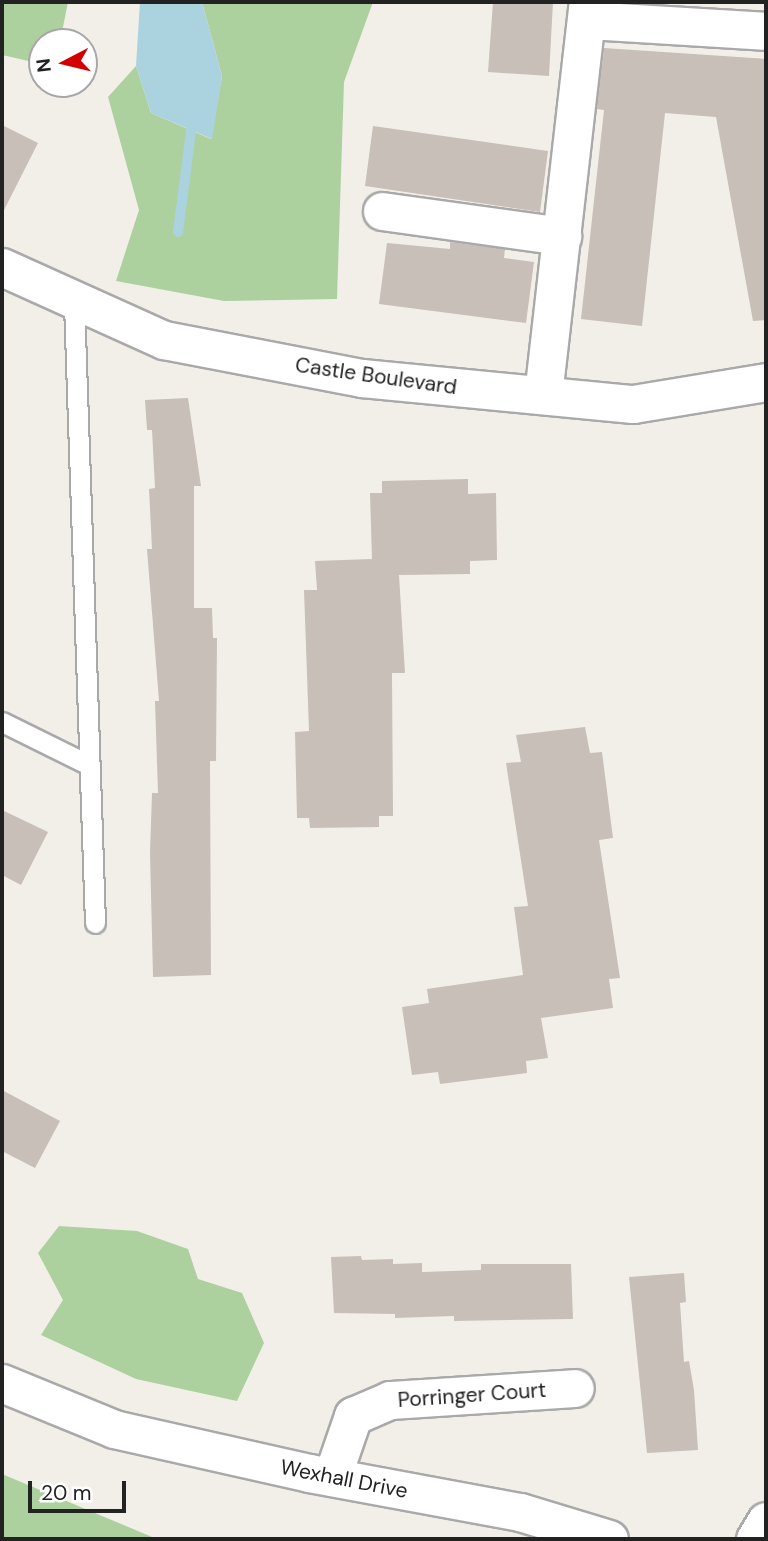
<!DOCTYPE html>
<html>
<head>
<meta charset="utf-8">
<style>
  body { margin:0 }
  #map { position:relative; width:768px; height:1541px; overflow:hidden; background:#f2efe9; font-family:"DM Sans",sans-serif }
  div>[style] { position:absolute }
  .forest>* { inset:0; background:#add19e }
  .water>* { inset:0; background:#aad3df }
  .stream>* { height:10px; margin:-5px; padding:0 5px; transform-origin:5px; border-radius:5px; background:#aad3df }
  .building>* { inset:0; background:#c7bfb8 }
  .roads { filter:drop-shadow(2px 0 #a9a9a9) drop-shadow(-2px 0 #a9a9a9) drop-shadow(0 2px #a9a9a9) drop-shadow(0 -2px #a9a9a9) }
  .service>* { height:19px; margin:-9.5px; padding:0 9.5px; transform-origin:9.5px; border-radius:9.5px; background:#fff }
  .minor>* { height:37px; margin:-18.5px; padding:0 18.5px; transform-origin:18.5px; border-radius:18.5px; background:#fff }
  span { translate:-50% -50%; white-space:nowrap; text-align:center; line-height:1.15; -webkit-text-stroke:6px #fff; paint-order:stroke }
  .street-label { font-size:21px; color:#222 }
  .frame { position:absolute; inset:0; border:4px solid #222; pointer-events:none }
  .north { position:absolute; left:28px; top:28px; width:70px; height:70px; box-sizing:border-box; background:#fff; border:2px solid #a7a7a7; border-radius:50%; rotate:263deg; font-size:19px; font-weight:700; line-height:28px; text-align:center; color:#222 }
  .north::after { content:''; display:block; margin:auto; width:24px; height:32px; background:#d40000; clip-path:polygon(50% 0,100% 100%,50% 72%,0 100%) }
  .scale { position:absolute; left:28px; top:1481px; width:98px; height:32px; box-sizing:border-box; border:4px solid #222; border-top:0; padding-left:9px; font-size:21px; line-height:24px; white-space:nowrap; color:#222; -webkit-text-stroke:5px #fff; paint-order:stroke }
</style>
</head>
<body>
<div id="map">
  <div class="forest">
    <i style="clip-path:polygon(2px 2px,68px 2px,60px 42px,42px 42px,42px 64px,2px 55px)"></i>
    <i style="clip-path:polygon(202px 2px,373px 2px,344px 82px,337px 299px,224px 301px,116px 281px,139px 210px,108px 97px,136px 66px,151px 113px,211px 139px,222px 76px)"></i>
    <i style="clip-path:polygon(59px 1226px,137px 1231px,188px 1249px,198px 1279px,242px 1293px,264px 1343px,237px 1401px,136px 1379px,41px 1335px,63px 1300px,38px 1253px)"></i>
    <i style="clip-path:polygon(2px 1474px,157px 1539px,2px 1539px)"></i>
  </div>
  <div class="water">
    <i style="clip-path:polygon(140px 2px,202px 2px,222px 76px,212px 139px,151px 113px,136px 66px)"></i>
  </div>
  <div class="stream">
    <i style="left:178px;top:232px;width:103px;rotate:-82.7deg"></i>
  </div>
  <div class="building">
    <i style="clip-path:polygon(493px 2px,553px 2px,549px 76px,488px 72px)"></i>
    <i style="clip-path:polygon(604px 48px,766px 59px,766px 320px,753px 321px,716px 117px,665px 113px,642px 326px,581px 319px,604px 110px,597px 109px)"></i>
    <i style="clip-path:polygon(2px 125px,38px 143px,2px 214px)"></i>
    <i style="clip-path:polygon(373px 126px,548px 151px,540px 212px,365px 186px)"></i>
    <i style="clip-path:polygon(450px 242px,505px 249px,504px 258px,534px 262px,526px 323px,379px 304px,387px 243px,450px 249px)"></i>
    <i style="clip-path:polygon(188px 398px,201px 486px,194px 486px,194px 608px,212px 608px,213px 638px,217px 638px,216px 761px,210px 761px,211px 975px,153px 977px,150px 853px,152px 793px,158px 793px,155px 701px,159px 701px,147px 549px,152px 549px,149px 489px,155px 488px,152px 430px,147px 430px,145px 400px)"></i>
    <i style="clip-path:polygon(468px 479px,468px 494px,496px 493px,497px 560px,470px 561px,470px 574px,399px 575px,405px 673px,392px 673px,393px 816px,379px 816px,379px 827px,310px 828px,309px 818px,297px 818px,295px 732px,309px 731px,304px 590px,317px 590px,315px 561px,372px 559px,370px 493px,382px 493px,382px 481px)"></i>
    <i style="clip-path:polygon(585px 727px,590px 753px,602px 752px,613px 838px,599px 840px,620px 978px,609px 979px,613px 1008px,541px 1018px,548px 1058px,526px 1061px,527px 1073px,440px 1084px,438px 1072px,412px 1075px,402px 1007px,429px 1003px,427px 989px,523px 975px,514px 907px,528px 906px,506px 763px,521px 762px,516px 735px)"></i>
    <i style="clip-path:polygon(2px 810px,48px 832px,21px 885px,2px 875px)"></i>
    <i style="clip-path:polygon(2px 1090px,60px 1121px,35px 1168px,2px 1151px)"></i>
    <i style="clip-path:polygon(361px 1256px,362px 1260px,393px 1259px,393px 1264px,422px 1263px,422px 1272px,481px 1270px,481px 1264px,571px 1264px,573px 1319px,454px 1321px,454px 1316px,395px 1318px,395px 1314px,334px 1313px,331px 1257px)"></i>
    <i style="clip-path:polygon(684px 1273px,686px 1302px,680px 1303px,684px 1362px,689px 1361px,694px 1390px,698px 1450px,647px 1453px,629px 1277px)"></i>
  </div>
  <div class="roads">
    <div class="service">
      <i style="left:74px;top:303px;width:620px;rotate:88.06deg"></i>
      <i style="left:2px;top:722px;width:95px;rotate:26.3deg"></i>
    </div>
    <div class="minor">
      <i style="left:587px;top:20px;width:179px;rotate:3.5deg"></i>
      <i style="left:382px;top:211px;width:182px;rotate:7.9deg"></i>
      <i style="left:2px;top:267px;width:178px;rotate:24.3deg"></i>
      <i style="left:164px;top:340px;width:202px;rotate:10.9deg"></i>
      <i style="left:362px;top:378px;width:272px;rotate:5.5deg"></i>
      <i style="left:633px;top:404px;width:135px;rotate:-9.4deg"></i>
      <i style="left:543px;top:395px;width:396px;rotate:-83.5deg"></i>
      <i style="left:2px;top:1383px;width:121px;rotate:22.3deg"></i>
      <i style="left:114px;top:1429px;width:200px;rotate:12.7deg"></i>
      <i style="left:309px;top:1473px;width:215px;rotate:10.5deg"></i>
      <i style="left:520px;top:1512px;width:93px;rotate:16.9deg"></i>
      <i style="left:332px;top:1477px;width:65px;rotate:-71deg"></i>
      <i style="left:353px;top:1416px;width:40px;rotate:-23.4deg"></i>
      <i style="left:390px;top:1400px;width:185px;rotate:-3.7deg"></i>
      <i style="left:755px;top:1539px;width:21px;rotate:-59deg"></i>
    </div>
  </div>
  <div class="street-label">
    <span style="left:376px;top:376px;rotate:8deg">Castle Boulevard</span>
    <span style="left:472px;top:1395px;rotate:-4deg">Porringer Court</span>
    <span style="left:344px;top:1479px;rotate:11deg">Wexhall Drive</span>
  </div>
  <div class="frame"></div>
  <div class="north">N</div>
  <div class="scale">20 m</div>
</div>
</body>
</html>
